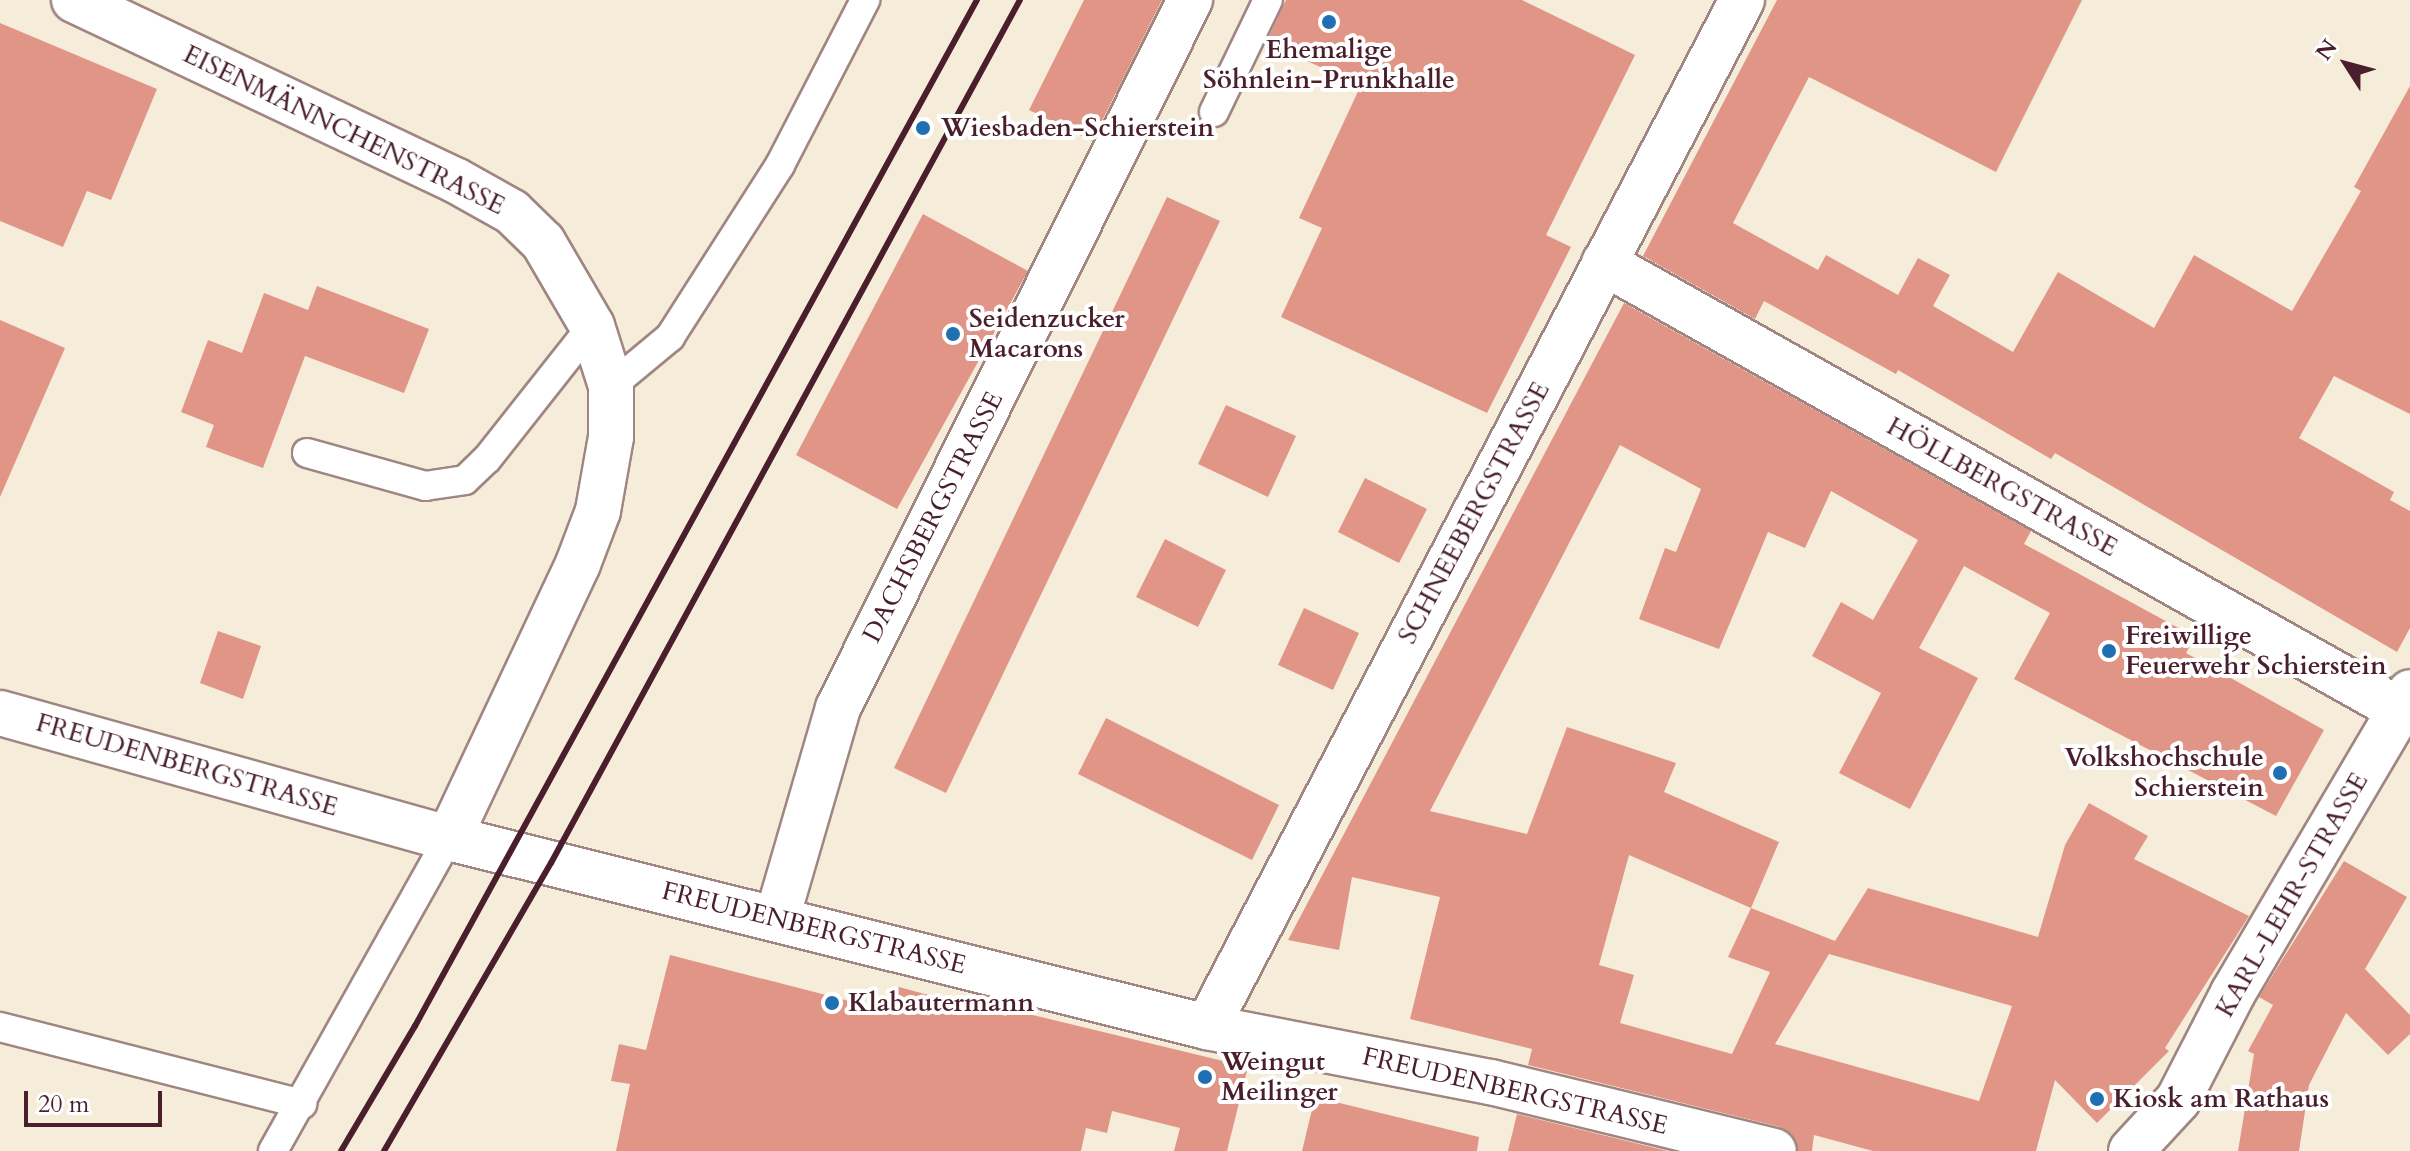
<!DOCTYPE html>
<html>
<head>
<meta charset="utf-8">
<style>
  body { margin:0 }
  #map { position:relative; width:2410px; height:1151px; overflow:hidden; background:#f5edda; font-family:Cardo,serif }
  div>[style] { position:absolute }
  .building>* { inset:0; background:#e19586 }
  .roads { filter:drop-shadow(2px 0 #a08682) drop-shadow(-2px 0 #a08682) drop-shadow(0 2px #a08682) drop-shadow(0 -2px #a08682) }
  .service>* { height:28px; margin:-14px; padding:0 14px; transform-origin:14px; border-radius:14px; background:#fff }
  .minor>* { height:44px; margin:-22px; padding:0 22px; transform-origin:22px; border-radius:22px; background:#fff }
  .tertiary>* { height:44px; margin:-22px; padding:0 22px; transform-origin:22px; border-radius:22px; background:#fff }
  .rail>* { height:6px; margin:-3px; padding:0 3px; transform-origin:3px; border-radius:3px; background:#4a1f2b }
  .dots>* { width:22px; height:22px; translate:-50% -50%; box-sizing:border-box; border:4px solid #fff; border-radius:50% }
  span { translate:-50% -50%; white-space:nowrap; text-align:center; line-height:1.15; -webkit-text-stroke:8px #fff; paint-order:stroke }
  .poi-label { font-size:26px; color:#4a1f2b; font-weight:700 }
  .left { translate:0 -50%; text-align:left }
  .right { translate:-100% -50%; text-align:right }
  .street-label { font-size:26px; color:#4a1f2b }
  .north { position:absolute; left:2306px; top:24px; width:80px; height:80px; -webkit-text-stroke:6px #fff; paint-order:stroke; rotate:306deg; font-size:22px; font-weight:700; line-height:32px; text-align:center; color:#4a1f2b }
  .north::after { content:''; display:block; margin:auto; width:28px; height:36px; background:#4a1f2b; clip-path:polygon(50% 0,100% 100%,50% 72%,0 100%) }
  .scale { position:absolute; left:24px; top:1091px; width:138px; height:36px; box-sizing:border-box; border:4px solid #4a1f2b; border-top:0; padding-left:10px; font-size:24px; line-height:28px; white-space:nowrap; color:#4a1f2b; -webkit-text-stroke:6px #fff; paint-order:stroke }
</style>
</head>
<body>
<div id="map">
  <div class="building">
    <i style="clip-path:polygon(1084px 0,1162px 0,1092px 141px,1029px 110px)"></i>
    <i style="clip-path:polygon(1286px 0,1522px 0,1635px 55px,1546px 235px,1571px 247px,1487px 413px,1281px 317px,1322px 228px,1299px 218px,1361px 85px,1266px 43px)"></i>
    <i style="clip-path:polygon(1777px 0,2082px 0,1996px 172px,1809px 77px,1733px 223px,1818px 270px,1826px 255px,1898px 295px,1918px 258px,1950px 275px,1933px 306px,2013px 352px,2058px 272px,2154px 328px,2194px 255px,2292px 311px,2361px 191px,2354px 187px,2410px 86px,2410px 414px,2334px 376px,2299px 438px,2394px 492px,2390px 500px,2410px 511px,2410px 628px,2397px 652px,2055px 453px,2051px 459px,1898px 370px,1896px 374px,1764px 301px,1755px 319px,1643px 256px)"></i>
    <i style="clip-path:polygon(0 23px,157px 89px,111px 200px,87px 191px,63px 247px,0 221px)"></i>
    <i style="clip-path:polygon(1167px 197px,1220px 221px,946px 793px,894px 768px)"></i>
    <i style="clip-path:polygon(923px 214px,1028px 271px,897px 509px,796px 455px)"></i>
    <i style="clip-path:polygon(317px 286px,429px 329px,404px 393px,305px 356px,263px 468px,206px 447px,214px 425px,181px 412px,208px 340px,242px 353px,264px 293px,308px 310px)"></i>
    <i style="clip-path:polygon(evenodd,1624px 303px,2031px 531px,2024px 544px,2195px 637px,2186px 653px,2324px 730px,2276px 816px,2014px 679px,2050px 613px,1964px 566px,1919px 648px,1978px 678px,1910px 809px,1839px 773px,1881px 693px,1812px 656px,1841px 602px,1873px 620px,1918px 540px,1831px 491px,1805px 548px,1768px 532px,1719px 649px,1639px 619px,1665px 548px,1676px 552px,1701px 489px,1620px 445px,1430px 811px,1527px 834px,1567px 727px,1676px 763px,1664px 792px,1779px 842px,1751px 908px,1835px 941px,1868px 888px,2038px 937px,2065px 845px,2089px 803px,2148px 836px,2134px 859px,2249px 916px,2165px 1048px,2169px 1051px,2097px 1123px,2055px 1080px,2036px 1151px,1873px 1151px,1814px 1135px,1812px 1151px,1798px 1151px,1792px 1134px,1780px 1127px,1528px 1065px,1532px 1049px,1410px 1019px,1440px 897px,1352px 877px,1339px 950px,1288px 940px,1624px 303px,1629px 855px,1751px 908px,1728px 957px,1770px 972px,1732px 1054px,1620px 1023px,1634px 975px,1599px 965px,1629px 855px,1624px 303px,1829px 954px,2012px 1006px,1979px 1101px,1775px 1044px,1829px 954px)"></i>
    <i style="clip-path:polygon(0 320px,65px 348px,0 497px)"></i>
    <i style="clip-path:polygon(1226px 405px,1296px 436px,1268px 497px,1198px 464px)"></i>
    <i style="clip-path:polygon(1365px 478px,1427px 509px,1399px 563px,1338px 532px)"></i>
    <i style="clip-path:polygon(1165px 539px,1226px 570px,1198px 627px,1136px 597px)"></i>
    <i style="clip-path:polygon(1304px 608px,1359px 633px,1333px 690px,1278px 665px)"></i>
    <i style="clip-path:polygon(218px 631px,261px 646px,243px 699px,200px 683px)"></i>
    <i style="clip-path:polygon(1106px 718px,1279px 805px,1252px 860px,1078px 774px)"></i>
    <i style="clip-path:polygon(2344px 861px,2407px 897px,2365px 969px,2410px 1015px,2410px 1034px,2388px 1055px,2346px 1013px,2309px 1085px,2299px 1151px,2238px 1151px,2254px 1054px,2248px 1051px,2273px 1005px,2259px 997px)"></i>
    <i style="clip-path:polygon(670px 955px,892px 1012px,899px 987px,1006px 1016px,1008px 1009px,1248px 1067px,1227px 1151px,1174px 1151px,1180px 1128px,1112px 1111px,1107px 1133px,1086px 1128px,1081px 1151px,616px 1151px,630px 1084px,611px 1081px,619px 1044px,646px 1050px)"></i>
    <i style="clip-path:polygon(1315px 1097px,1479px 1137px,1477px 1151px,1302px 1151px)"></i>
    <i style="clip-path:polygon(1517px 1114px,1668px 1151px,1508px 1151px)"></i>
  </div>
  <div class="roads">
    <div class="service">
      <i style="left:1214px;top:112px;width:124px;rotate:-64.3deg"></i>
      <i style="left:611px;top:386px;width:77px;rotate:-39.7deg"></i>
      <i style="left:670px;top:337px;width:204px;rotate:-57.4deg"></i>
      <i style="left:780px;top:165px;width:186px;rotate:-62.7deg"></i>
      <i style="left:307px;top:453px;width:123px;rotate:15.6deg"></i>
      <i style="left:425px;top:486px;width:40px;rotate:-8.5deg"></i>
      <i style="left:465px;top:480px;width:30px;rotate:-44deg"></i>
      <i style="left:487px;top:459px;width:169px;rotate:-51.7deg"></i>
      <i style="left:0;top:1027px;width:312px;rotate:14.3deg"></i>
      <i style="left:273px;top:1151px;width:359px;rotate:-60.7deg"></i>
    </div>
    <div class="minor">
      <i style="left:74px;top:0;width:421px;rotate:25.3deg"></i>
      <i style="left:455px;top:180px;width:65px;rotate:29.3deg"></i>
      <i style="left:512px;top:212px;width:43px;rotate:44.1deg"></i>
      <i style="left:543px;top:242px;width:97px;rotate:59.7deg"></i>
      <i style="left:592px;top:326px;width:63px;rotate:72.4deg"></i>
      <i style="left:611px;top:386px;width:51px;rotate:90deg"></i>
      <i style="left:611px;top:437px;width:75px;rotate:100deg"></i>
      <i style="left:598px;top:511px;width:57px;rotate:110.7deg"></i>
      <i style="left:578px;top:564px;width:303px;rotate:115.2deg"></i>
      <i style="left:1604px;top:263px;width:913px;rotate:29.32deg"></i>
      <i style="left:777px;top:918px;width:219px;rotate:-73.8deg"></i>
      <i style="left:838px;top:708px;width:791px;rotate:-63.56deg"></i>
      <i style="left:1207px;top:1027px;width:1158px;rotate:-62.48deg"></i>
    </div>
    <div class="tertiary">
      <i style="left:0;top:713px;width:466px;rotate:15.6deg"></i>
      <i style="left:449px;top:838px;width:781px;rotate:14deg"></i>
      <i style="left:1207px;top:1027px;width:289px;rotate:11deg"></i>
      <i style="left:1491px;top:1082px;width:291px;rotate:13.7deg"></i>
      <i style="left:2131px;top:1151px;width:69px;rotate:-47.3deg"></i>
      <i style="left:2178px;top:1100px;width:120px;rotate:-62.8deg"></i>
      <i style="left:2233px;top:993px;width:349px;rotate:-59.5deg"></i>
    </div>
  </div>
  <div class="rail">
    <i style="left:341px;top:1151px;width:145px;rotate:-59.4deg"></i>
    <i style="left:415px;top:1026px;width:1170px;rotate:-61.29deg"></i>
    <i style="left:384px;top:1151px;width:333px;rotate:-59.9deg"></i>
    <i style="left:551px;top:863px;width:982px;rotate:-61.48deg"></i>
  </div>
  <div class="dots">
    <i style="left:1329px;top:22px;background:#1f6fb2"></i>
    <i style="left:923px;top:128px;background:#1f6fb2"></i>
    <i style="left:953px;top:334px;background:#1f6fb2"></i>
    <i style="left:2109px;top:651px;background:#1f6fb2"></i>
    <i style="left:2280px;top:773px;background:#1f6fb2"></i>
    <i style="left:832px;top:1003px;background:#1f6fb2"></i>
    <i style="left:1205px;top:1077px;background:#1f6fb2"></i>
    <i style="left:2097px;top:1099px;background:#1f6fb2"></i>
  </div>
  <div class="poi-label">
    <span style="left:1329px;top:65px">Ehemalige<br>Söhnlein-Prunkhalle</span>
    <span class="left" style="left:941px;top:128px">Wiesbaden-Schierstein</span>
    <span class="left" style="left:969px;top:334px">Seidenzucker<br>Macarons</span>
    <span class="left" style="left:2125px;top:651px">Freiwillige<br>Feuerwehr Schierstein</span>
    <span class="right" style="left:2264px;top:773px">Volkshochschule<br>Schierstein</span>
    <span class="left" style="left:848px;top:1003px">Klabautermann</span>
    <span class="left" style="left:1221px;top:1077px">Weingut<br>Meilinger</span>
    <span class="left" style="left:2113px;top:1099px">Kiosk am Rathaus</span>
  </div>
  <div class="street-label">
    <span style="left:344px;top:130px;rotate:26deg">EISENMÄNNCHENSTRASSE</span>
    <span style="left:2002px;top:487px;rotate:29deg">HÖLLBERGSTRASSE</span>
    <span style="left:1474px;top:513px;rotate:-62deg">SCHNEEBERGSTRASSE</span>
    <span style="left:933px;top:517px;rotate:-63deg">DACHSBERGSTRASSE</span>
    <span style="left:187px;top:765px;rotate:16deg">FREUDENBERGSTRASSE</span>
    <span style="left:2292px;top:895px;rotate:-60deg">KARL-LEHR-STRASSE</span>
    <span style="left:814px;top:928px;rotate:14deg">FREUDENBERGSTRASSE</span>
    <span style="left:1515px;top:1091px;rotate:13deg">FREUDENBERGSTRASSE</span>
  </div>
  <div class="north">N</div>
  <div class="scale">20 m</div>
</div>
</body>
</html>
